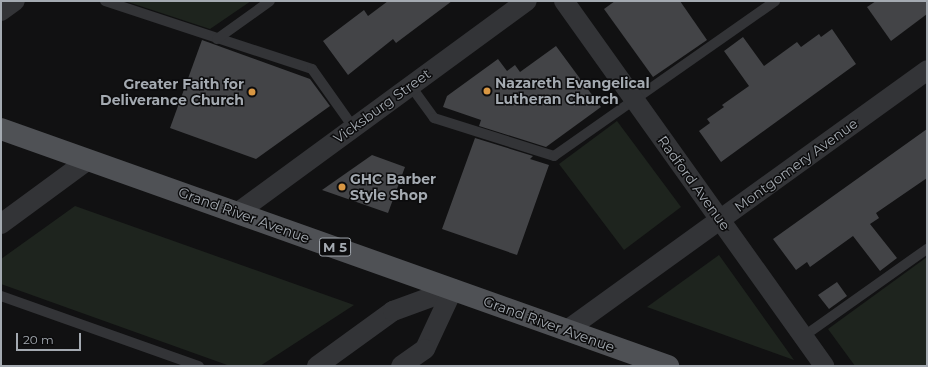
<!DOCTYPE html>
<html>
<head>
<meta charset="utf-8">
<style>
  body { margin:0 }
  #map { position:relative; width:928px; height:367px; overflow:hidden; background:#111112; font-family:Montserrat,sans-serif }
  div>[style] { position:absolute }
  .green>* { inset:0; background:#1e241e }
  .building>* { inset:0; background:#434447 }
  .service>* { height:10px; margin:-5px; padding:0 5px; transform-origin:5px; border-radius:5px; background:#333437 }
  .minor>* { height:20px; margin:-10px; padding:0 10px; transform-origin:10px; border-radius:10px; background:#333437 }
  .primary>* { height:22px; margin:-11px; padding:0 11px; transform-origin:11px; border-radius:11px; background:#4f5155 }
  .dots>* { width:11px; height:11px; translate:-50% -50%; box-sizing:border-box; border:2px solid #0c0c0d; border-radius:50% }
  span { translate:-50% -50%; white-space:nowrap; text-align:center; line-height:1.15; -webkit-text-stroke:3px #0c0c0d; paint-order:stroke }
  .shield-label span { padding:1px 3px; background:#0c0c0d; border:1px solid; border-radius:3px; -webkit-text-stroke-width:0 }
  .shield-label { font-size:13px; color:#a4aab1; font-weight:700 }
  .poi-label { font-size:14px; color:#a4aab1; font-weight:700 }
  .left { translate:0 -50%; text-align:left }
  .right { translate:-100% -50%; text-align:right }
  .street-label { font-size:14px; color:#a4aab1 }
  .frame { position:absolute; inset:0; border:2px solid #a4aab1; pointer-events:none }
  .scale { position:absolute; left:16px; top:333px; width:65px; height:18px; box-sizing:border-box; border:2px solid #a4aab1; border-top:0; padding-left:5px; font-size:12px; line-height:14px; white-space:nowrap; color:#a4aab1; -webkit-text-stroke:3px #0c0c0d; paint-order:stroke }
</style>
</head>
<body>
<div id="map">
  <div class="green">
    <i style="clip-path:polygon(125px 1px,251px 1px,210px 29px)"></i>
    <i style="clip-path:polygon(617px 121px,681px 207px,624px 250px,559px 164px)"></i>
    <i style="clip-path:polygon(75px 206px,354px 305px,260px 366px,230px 366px,1px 284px,1px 259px)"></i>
    <i style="clip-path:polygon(719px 255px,794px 360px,647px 307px)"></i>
    <i style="clip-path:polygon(927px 257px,927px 366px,855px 366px,828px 329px)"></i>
  </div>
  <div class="building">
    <i style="clip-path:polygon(388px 1px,452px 1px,396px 43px,393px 39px,348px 75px,323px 41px,364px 10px,368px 16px)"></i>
    <i style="clip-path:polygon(615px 1px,680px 1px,707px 40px,653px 77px,604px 9px)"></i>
    <i style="clip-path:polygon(876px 1px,927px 1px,927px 14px,891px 41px,867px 7px)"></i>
    <i style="clip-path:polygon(832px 29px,856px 64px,721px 162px,699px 131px,710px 123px,707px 119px,724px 107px,722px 105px,749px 86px,724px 51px,743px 37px,764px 66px,797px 42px,801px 47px,819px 34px,821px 37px)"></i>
    <i style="clip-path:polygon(202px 40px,310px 79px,330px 106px,256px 159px,170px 128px)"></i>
    <i style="clip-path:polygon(556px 46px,601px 107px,546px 147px,479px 126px,481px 120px,443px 107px,447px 96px,498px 59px,507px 71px,515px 65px,520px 72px)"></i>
    <i style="clip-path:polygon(927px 129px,927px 178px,876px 213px,879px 218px,870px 224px,897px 258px,880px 271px,853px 236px,810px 267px,807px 262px,796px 270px,773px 239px)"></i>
    <i style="clip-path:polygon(475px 138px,533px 156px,530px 159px,549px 165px,517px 255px,442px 229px)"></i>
    <i style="clip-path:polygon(372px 155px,405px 167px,388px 213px,322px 190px)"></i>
    <i style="clip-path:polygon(837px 282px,847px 296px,829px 309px,818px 295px)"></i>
  </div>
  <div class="service">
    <i style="left:105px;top:1px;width:218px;rotate:18.2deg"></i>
    <i style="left:312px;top:69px;width:71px;rotate:54.7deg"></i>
    <i style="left:217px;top:39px;width:65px;rotate:-35.6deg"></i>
    <i style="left:410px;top:85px;width:41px;rotate:54deg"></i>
    <i style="left:434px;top:118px;width:126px;rotate:17.6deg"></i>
    <i style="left:554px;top:156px;width:270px;rotate:-35deg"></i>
    <i style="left:1px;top:296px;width:210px;rotate:19.5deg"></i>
    <i style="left:804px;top:336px;width:151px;rotate:-35.3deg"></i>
  </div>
  <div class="minor">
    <i style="left:564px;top:1px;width:448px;rotate:54.5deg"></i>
    <i style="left:1px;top:11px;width:17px;rotate:-36deg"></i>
    <i style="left:237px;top:213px;width:359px;rotate:-36.2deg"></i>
    <i style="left:1px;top:224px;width:108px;rotate:-36.3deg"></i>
    <i style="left:567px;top:330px;width:444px;rotate:-35.8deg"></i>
    <i style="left:317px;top:366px;width:94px;rotate:-35.9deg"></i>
    <i style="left:393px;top:311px;width:64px;rotate:-20.1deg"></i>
    <i style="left:453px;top:289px;width:66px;rotate:115deg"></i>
    <i style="left:425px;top:349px;width:29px;rotate:145deg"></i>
  </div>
  <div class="primary">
    <i style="left:1px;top:129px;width:708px;rotate:19.56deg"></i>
  </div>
  <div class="dots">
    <i style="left:487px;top:91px;background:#d99743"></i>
    <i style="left:252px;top:92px;background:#d99743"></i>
    <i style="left:342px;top:187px;background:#d99743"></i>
  </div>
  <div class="shield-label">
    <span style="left:335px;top:247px">M 5</span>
  </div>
  <div class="poi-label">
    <span class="left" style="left:495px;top:91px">Nazareth Evangelical<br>Lutheran Church</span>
    <span class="right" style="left:244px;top:92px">Greater Faith for<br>Deliverance Church</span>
    <span class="left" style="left:350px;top:187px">GHC Barber<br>Style Shop</span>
  </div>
  <div class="street-label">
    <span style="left:382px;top:106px;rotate:-36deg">Vicksburg Street</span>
    <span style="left:796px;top:165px;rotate:-36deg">Montgomery Avenue</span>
    <span style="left:694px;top:183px;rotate:54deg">Radford Avenue</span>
    <span style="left:244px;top:215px;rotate:20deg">Grand River Avenue</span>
    <span style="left:549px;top:324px;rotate:20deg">Grand River Avenue</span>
  </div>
  <div class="frame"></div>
  <div class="scale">20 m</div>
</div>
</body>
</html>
